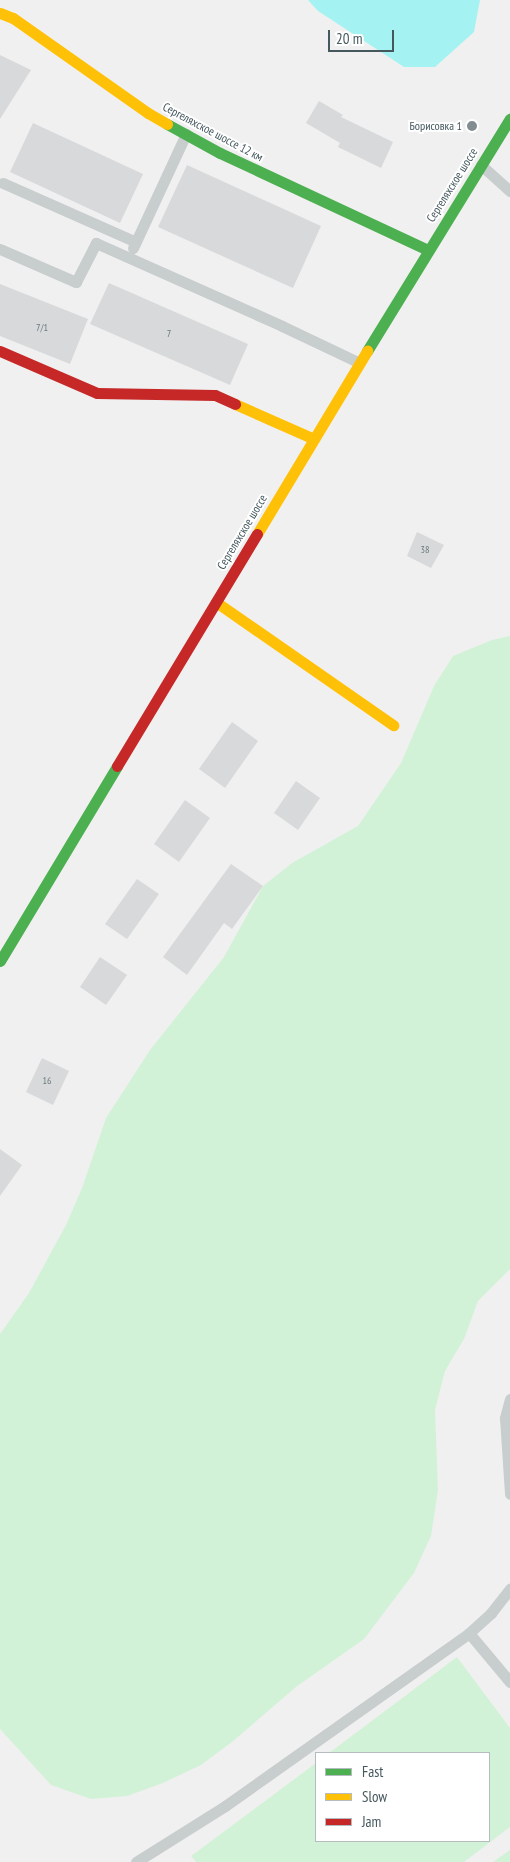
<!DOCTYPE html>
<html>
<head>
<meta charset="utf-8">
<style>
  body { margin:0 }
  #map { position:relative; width:510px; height:1862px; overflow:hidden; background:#f1f0f0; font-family:"PT Sans Narrow",sans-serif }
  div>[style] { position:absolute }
  .green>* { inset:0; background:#d2f2d7 }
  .water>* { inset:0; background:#a4f3f2 }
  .building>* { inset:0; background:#d7d9da }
  .lane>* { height:11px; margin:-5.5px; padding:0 5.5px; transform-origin:5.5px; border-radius:5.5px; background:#c8cdce }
  .fast>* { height:11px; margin:-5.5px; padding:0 5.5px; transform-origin:5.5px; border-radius:5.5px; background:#4caf50 }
  .slow>* { height:11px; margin:-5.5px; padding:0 5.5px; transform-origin:5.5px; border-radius:5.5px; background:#ffc107 }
  .jam>* { height:11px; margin:-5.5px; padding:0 5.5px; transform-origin:5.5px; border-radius:5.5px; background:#c62828 }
  .dots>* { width:14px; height:14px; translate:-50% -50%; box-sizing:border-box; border:2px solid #fff; border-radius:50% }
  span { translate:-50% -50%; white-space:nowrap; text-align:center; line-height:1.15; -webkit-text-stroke:4px #fff; paint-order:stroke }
  .number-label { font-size:10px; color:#6b7a7e }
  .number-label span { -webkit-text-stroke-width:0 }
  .poi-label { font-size:12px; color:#45585e }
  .right { translate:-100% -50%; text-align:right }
  .street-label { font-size:12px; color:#45585e }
  .legend { position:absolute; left:315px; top:1752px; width:175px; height:90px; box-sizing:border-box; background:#fff; border:1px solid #b5bcbf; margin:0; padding:6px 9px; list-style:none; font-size:15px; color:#45585e }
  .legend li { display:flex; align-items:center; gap:10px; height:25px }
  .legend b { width:25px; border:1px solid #b5bcbf }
  .scale { position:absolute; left:328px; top:30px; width:66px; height:22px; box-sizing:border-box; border:2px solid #45585e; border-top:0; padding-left:6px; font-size:15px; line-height:18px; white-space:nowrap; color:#45585e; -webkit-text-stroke:4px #fff; paint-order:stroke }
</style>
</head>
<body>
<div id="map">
  <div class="green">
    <i style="clip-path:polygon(510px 636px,510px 1269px,478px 1301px,464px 1339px,445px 1371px,435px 1410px,438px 1490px,431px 1536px,414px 1573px,364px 1639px,296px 1687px,232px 1742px,201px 1765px,163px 1783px,127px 1796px,91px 1799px,51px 1785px,0 1729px,0 1334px,29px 1293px,66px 1225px,82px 1188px,106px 1118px,150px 1050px,224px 957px,263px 886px,292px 863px,358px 826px,401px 763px,434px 686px,453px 656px,492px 640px)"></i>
    <i style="clip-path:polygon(457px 1657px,510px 1728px,510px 1827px,464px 1862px,196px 1862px,191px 1856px,316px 1763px,316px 1841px,489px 1841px,489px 1753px,329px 1753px)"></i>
    <i style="clip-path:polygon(510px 1850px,510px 1862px,493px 1862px)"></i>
  </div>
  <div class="water">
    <i style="clip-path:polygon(308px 0,480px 0,474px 32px,435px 67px,404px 67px,318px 11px)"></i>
  </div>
  <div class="building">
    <i style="clip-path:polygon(0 55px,31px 70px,0 119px)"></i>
    <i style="clip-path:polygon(319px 101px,343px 115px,341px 117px,393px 142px,381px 168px,338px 147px,340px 143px,306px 123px)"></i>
    <i style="clip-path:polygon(33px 123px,143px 174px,120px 223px,10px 172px)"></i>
    <i style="clip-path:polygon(187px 165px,321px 226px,293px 288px,158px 227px)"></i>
    <i style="clip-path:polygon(109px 283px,248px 344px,230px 385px,90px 324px)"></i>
    <i style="clip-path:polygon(0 284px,88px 319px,70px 364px,0 336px)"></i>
    <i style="clip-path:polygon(417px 532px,444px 545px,431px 568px,407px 556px)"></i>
    <i style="clip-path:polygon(232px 722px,258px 741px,225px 788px,199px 769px)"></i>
    <i style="clip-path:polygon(296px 781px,320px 798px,298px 830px,274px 813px)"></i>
    <i style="clip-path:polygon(185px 800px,210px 818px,179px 862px,154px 844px)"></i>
    <i style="clip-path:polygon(231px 864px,263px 886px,232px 929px,224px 923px,187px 975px,163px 957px)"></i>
    <i style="clip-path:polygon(137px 879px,159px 894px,127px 939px,105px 924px)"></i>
    <i style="clip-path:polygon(100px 957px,127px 975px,106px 1005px,80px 987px)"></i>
    <i style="clip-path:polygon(42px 1058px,69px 1071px,53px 1105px,26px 1092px)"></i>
    <i style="clip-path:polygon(0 1149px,22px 1165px,0 1196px)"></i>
  </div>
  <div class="lane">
    <i style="left:481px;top:165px;width:39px;rotate:42deg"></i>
    <i style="left:3px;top:183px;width:145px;rotate:23.9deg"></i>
    <i style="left:133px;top:248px;width:126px;rotate:-65.1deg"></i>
    <i style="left:0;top:249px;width:83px;rotate:23.5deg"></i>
    <i style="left:76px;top:282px;width:44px;rotate:-62.9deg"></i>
    <i style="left:96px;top:243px;width:204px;rotate:24deg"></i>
    <i style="left:282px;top:326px;width:86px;rotate:25.4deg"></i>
    <i style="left:510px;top:1399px;width:20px;rotate:105deg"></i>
    <i style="left:505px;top:1418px;width:76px;rotate:86.2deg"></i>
    <i style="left:469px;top:1633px;width:64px;rotate:50.1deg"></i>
    <i style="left:136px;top:1862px;width:105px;rotate:-32.2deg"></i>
    <i style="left:225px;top:1806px;width:299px;rotate:-35.3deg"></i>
    <i style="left:469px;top:1633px;width:30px;rotate:-42deg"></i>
    <i style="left:491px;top:1613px;width:31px;rotate:-52deg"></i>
  </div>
  <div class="fast">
    <i style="left:167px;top:124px;width:60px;rotate:28.7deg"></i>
    <i style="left:220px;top:153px;width:230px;rotate:25deg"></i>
    <i style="left:367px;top:351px;width:273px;rotate:-58.4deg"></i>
    <i style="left:0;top:961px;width:227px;rotate:-59deg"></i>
  </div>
  <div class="slow">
    <i style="left:0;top:13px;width:14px;rotate:21deg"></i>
    <i style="left:13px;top:18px;width:165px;rotate:35.1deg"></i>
    <i style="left:148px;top:113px;width:22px;rotate:30deg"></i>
    <i style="left:235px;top:404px;width:86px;rotate:23.9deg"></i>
    <i style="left:257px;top:534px;width:214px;rotate:-59deg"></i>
    <i style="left:216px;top:602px;width:216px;rotate:34.8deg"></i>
  </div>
  <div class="jam">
    <i style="left:0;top:351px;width:106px;rotate:23.4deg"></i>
    <i style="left:97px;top:393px;width:118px;rotate:1deg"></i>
    <i style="left:215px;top:395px;width:22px;rotate:24deg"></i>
    <i style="left:117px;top:766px;width:271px;rotate:-58.9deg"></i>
  </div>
  <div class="dots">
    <i style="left:472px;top:126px;background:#818d91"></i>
  </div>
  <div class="number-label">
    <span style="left:42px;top:328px">7/1</span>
    <span style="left:169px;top:334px">7</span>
    <span style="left:425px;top:550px">38</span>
    <span style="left:47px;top:1081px">16</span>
  </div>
  <div class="poi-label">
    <span class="right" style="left:462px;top:126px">Борисовка 1</span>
  </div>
  <div class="street-label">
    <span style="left:213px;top:132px;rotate:28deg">Сергеляхское шоссе 12 км</span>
    <span style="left:452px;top:185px;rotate:-58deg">Сергеляхское шоссе</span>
    <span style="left:242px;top:532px;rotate:-59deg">Сергеляхское шоссе</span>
  </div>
  <ul class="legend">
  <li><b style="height:6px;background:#4caf50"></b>Fast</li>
  <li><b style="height:6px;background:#ffc107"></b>Slow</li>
  <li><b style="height:6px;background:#c62828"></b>Jam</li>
  </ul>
  <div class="scale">20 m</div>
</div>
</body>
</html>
